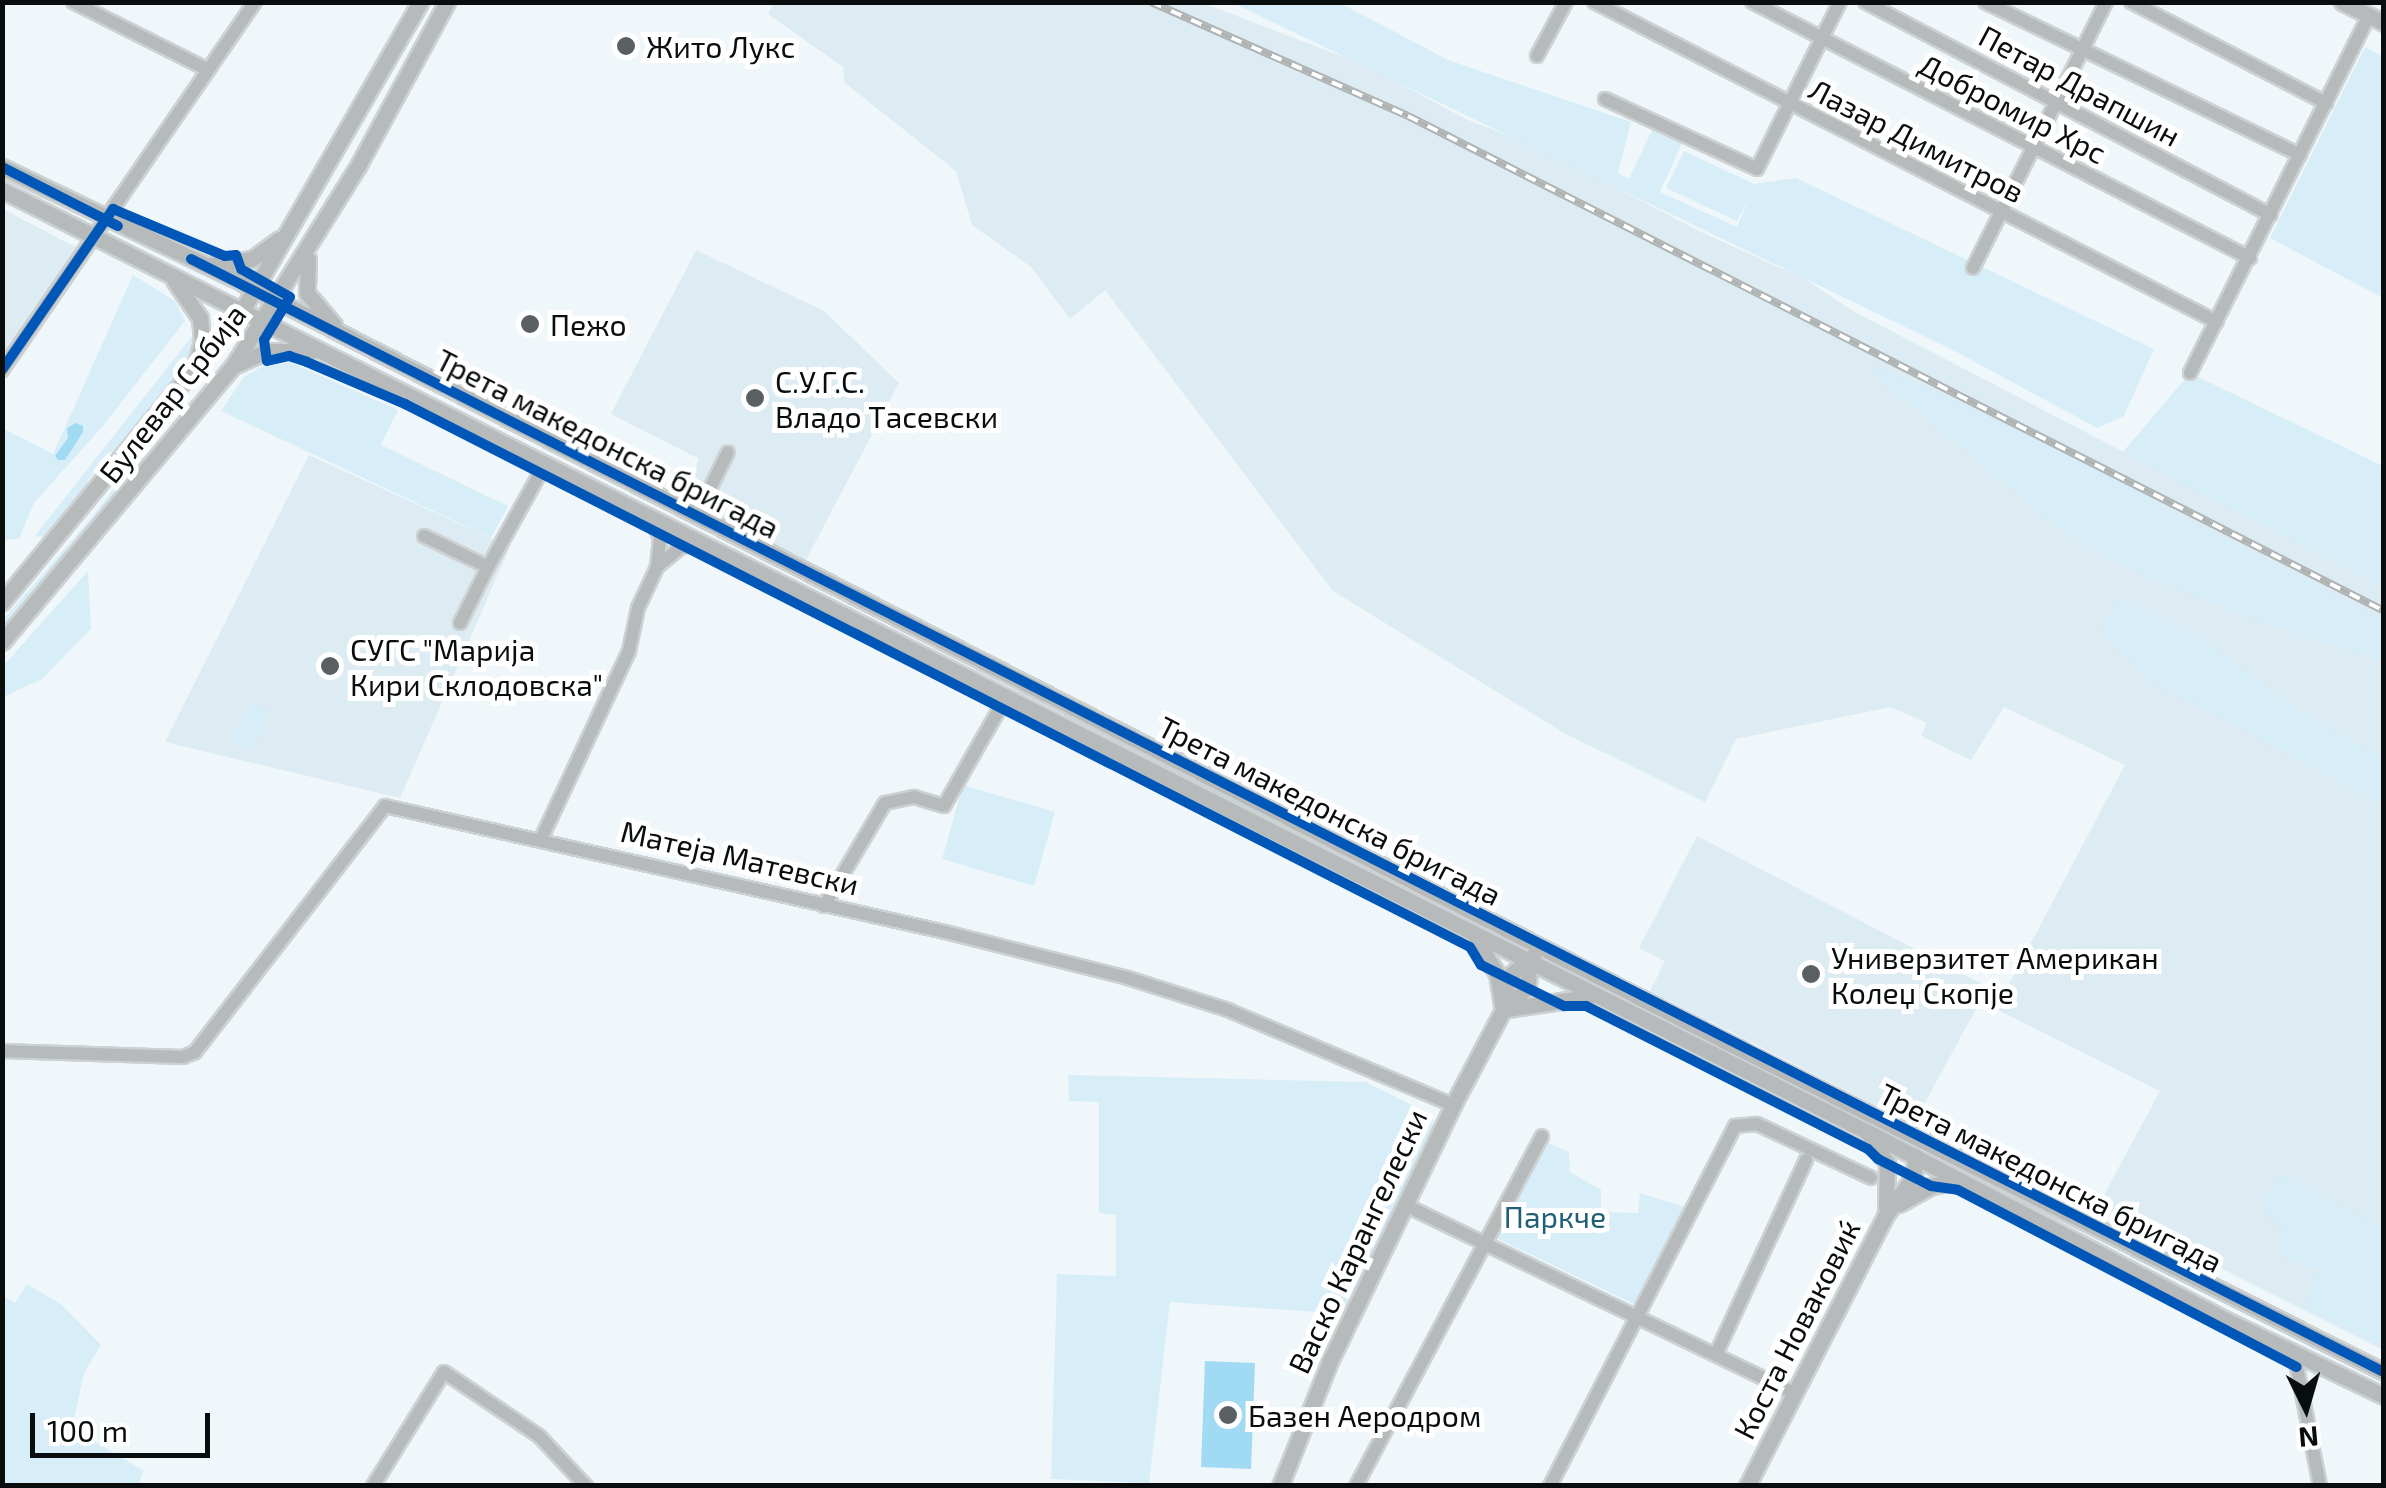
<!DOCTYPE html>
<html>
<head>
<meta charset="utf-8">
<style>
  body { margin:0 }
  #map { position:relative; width:2386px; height:1488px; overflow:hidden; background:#f0f7fa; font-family:"Exo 2",sans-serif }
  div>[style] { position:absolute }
  .built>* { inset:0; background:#ddebf2 }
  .green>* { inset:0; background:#d7eef9 }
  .water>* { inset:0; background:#a0daf3 }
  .roads { filter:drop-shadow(2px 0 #ccd1d3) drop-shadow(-2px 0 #ccd1d3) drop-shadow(0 2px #ccd1d3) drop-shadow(0 -2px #ccd1d3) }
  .minor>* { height:12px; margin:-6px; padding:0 6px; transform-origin:6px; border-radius:6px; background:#b6babb }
  .tertiary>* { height:15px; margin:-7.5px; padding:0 7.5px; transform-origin:7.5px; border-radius:7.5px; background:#b6babb }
  .rail>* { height:8px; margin-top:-4px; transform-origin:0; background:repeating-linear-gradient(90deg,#fff 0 11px,#afb3b4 0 22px); box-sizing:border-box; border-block:2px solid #afb3b4 }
  .cycleway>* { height:10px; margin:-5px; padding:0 5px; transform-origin:5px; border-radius:5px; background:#0057b8 }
  .dots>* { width:28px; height:28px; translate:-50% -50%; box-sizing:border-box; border:5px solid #fff; border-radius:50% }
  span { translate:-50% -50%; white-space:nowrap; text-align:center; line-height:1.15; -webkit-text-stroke:10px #fff; paint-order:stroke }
  .poi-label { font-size:30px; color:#090d0e }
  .left { translate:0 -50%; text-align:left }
  .street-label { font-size:30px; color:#090d0e }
  .park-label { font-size:30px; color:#206077 }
  .frame { position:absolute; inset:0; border:5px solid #090d0e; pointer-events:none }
  .north { position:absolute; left:2256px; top:1358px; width:100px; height:100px; -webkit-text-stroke:8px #fff; paint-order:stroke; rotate:175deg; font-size:28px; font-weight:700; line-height:40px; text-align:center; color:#090d0e }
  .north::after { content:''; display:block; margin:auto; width:35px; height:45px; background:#090d0e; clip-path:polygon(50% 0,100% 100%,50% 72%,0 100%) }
  .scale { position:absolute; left:30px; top:1413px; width:180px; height:45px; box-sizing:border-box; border:5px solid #090d0e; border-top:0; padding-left:12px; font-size:30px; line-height:35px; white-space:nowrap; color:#090d0e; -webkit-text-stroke:8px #fff; paint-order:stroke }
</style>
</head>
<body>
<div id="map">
  <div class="built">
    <i style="clip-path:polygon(774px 2px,1203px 3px,1367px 66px,1466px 119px,1542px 149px,1701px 232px,1805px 279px,1853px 311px,2383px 587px,2383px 1350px,2098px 1206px,2160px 1091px,1996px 1009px,2125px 765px,2004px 707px,1971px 760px,1921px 736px,1927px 723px,1891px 707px,1736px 739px,1705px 802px,1564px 733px,1333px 591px,1105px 290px,1070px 319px,1031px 267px,972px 225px,956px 171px,845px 83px,843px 67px,768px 14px)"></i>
    <i style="clip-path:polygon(3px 209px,75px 247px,3px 352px)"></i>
    <i style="clip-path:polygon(696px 250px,824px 311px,899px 383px,806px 560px,680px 498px,699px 459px,611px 414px)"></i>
    <i style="clip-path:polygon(309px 455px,510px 547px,400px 798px,165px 742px)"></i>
    <i style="clip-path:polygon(1697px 836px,1988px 987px,1916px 1119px,1895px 1115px,1650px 991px,1665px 961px,1639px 948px)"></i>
  </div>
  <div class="green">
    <i style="clip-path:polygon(1233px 3px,1340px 3px,1448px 60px,1631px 122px,1618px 173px,1629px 179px,1653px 128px,1683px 141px,1660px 192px,1737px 227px,1748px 201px,1737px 221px,1666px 188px,1684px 151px,1754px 184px,1796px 178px,2154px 349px,2124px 416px,2097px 428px,1953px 350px)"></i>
    <i style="clip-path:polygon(2365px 47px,2383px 57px,2383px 298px,2270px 238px)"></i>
    <i style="clip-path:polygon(133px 275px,175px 301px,185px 321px,102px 427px,34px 503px,19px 539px,3px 540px,2px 428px,53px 454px)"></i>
    <i style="clip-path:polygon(196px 331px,196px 345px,167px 389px,116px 452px,109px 452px,87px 482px,90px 487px,47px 536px,34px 537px)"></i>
    <i style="clip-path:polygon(290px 362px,398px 410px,381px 445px,508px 506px,491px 538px,221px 411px,243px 378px,260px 367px)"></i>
    <i style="clip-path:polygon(1865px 367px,1883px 369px,1983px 412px,2383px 619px,2383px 661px,2263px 623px,2139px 573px,2061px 530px)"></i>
    <i style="clip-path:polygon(2190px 373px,2381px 465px,2383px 462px,2383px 587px,2122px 453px)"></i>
    <i style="clip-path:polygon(154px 436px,154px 443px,108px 507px,3px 633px,3px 620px,92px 517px)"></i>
    <i style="clip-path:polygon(88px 571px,91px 629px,42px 679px,3px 697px,3px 666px)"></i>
    <i style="clip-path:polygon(2117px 597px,2205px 641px,2297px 709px,2383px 759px,2383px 805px,2145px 677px,2102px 635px)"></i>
    <i style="clip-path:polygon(250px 702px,270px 711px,250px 752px,230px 742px)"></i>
    <i style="clip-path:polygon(963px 785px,1055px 812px,1034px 886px,942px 859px)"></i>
    <i style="clip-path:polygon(1068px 1075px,1366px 1082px,1433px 1116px,1433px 1130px,1345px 1314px,1170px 1302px,1149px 1483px,1051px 1479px,1057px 1274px,1116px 1276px,1116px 1215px,1099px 1213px,1099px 1102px,1069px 1101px)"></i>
    <i style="clip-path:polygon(1544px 1141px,1569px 1152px,1570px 1172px,1601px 1190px,1601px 1212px,1638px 1213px,1640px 1193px,1685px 1207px,1636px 1305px,1494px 1237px)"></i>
    <i style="clip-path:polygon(2279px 1174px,2383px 1228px,2383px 1346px,2304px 1307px,2319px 1271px,2280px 1256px,2285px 1231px,2261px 1211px)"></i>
    <i style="clip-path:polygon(27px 1284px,62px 1305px,101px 1345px,84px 1373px,72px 1428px,144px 1471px,138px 1485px,3px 1485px,3px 1296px,15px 1303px)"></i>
  </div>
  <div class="water">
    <i style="clip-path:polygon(76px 423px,83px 426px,83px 432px,65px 460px,58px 460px,55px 456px,68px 438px,67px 428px)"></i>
    <i style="clip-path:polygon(1205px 1361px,1255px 1363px,1251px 1469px,1201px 1467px)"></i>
  </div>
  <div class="roads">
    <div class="minor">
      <i style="left:73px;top:2px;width:149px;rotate:26.7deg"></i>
      <i style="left:1594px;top:2px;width:700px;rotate:27.19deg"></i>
      <i style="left:1752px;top:2px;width:560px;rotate:27.21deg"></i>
      <i style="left:1865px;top:2px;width:458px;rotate:27.7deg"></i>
      <i style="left:1985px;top:2px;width:350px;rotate:25.9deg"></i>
      <i style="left:2131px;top:2px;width:220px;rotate:27.4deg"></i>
      <i style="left:1537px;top:56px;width:61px;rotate:-61.8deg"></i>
      <i style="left:1605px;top:99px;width:167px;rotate:24.7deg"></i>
      <i style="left:1757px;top:169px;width:186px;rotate:-63.6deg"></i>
      <i style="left:1973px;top:268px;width:297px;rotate:-63.4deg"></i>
      <i style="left:2px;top:370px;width:447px;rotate:-55.5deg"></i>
      <i style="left:2190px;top:373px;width:399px;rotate:-63.4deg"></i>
      <i style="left:696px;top:517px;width:72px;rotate:-63.8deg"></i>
      <i style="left:424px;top:536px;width:71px;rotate:25.8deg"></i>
      <i style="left:488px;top:567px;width:118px;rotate:-61deg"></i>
      <i style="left:657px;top:567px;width:31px;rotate:-40deg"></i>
      <i style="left:681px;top:547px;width:19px;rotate:-9deg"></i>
      <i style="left:460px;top:623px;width:63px;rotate:-63.4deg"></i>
      <i style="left:541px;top:839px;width:208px;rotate:-64.9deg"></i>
      <i style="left:629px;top:651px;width:44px;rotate:-78.2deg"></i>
      <i style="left:638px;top:608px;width:45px;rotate:-65.1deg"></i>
      <i style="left:657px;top:567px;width:30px;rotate:-84deg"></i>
      <i style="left:660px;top:537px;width:21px;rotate:-118deg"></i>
      <i style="left:824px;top:906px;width:120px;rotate:-59.4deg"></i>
      <i style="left:885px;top:803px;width:30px;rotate:-12deg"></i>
      <i style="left:914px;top:797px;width:31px;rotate:17deg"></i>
      <i style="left:944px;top:806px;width:123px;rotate:-60.3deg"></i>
      <i style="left:2px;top:1051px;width:181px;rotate:1.9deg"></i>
      <i style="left:183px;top:1057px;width:13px;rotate:-23deg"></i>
      <i style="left:195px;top:1052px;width:311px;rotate:-52.3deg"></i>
      <i style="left:385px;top:806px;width:574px;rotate:12.68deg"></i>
      <i style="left:945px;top:932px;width:189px;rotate:14.1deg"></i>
      <i style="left:1128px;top:978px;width:105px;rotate:17.7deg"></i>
      <i style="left:1228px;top:1010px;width:244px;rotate:22.9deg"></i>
      <i style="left:1407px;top:1206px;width:429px;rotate:25.8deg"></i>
      <i style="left:2294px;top:1352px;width:136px;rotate:79deg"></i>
      <i style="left:1716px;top:1354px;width:214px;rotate:-65.1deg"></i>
      <i style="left:373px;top:1486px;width:134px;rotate:-58.1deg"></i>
      <i style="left:444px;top:1372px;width:115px;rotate:34deg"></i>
      <i style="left:539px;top:1436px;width:69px;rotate:46.8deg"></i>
      <i style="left:1356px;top:1486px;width:396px;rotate:-62deg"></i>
      <i style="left:1550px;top:1486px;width:405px;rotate:-62.8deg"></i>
      <i style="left:1735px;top:1126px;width:22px;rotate:-5deg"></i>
      <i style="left:1757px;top:1124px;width:126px;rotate:25.3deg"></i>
    </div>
    <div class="tertiary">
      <i style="left:2342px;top:2px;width:47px;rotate:26.6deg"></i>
      <i style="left:2px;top:167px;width:256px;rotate:25.7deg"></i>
      <i style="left:233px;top:278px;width:1715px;rotate:27.09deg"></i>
      <i style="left:1760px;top:1059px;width:698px;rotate:26.64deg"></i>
      <i style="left:2px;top:190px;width:2088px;rotate:26.79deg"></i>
      <i style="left:1866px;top:1131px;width:407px;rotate:27.7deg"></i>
      <i style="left:2226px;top:1320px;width:175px;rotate:25.7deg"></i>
      <i style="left:308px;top:259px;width:34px;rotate:92deg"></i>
      <i style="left:307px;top:293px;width:42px;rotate:49.8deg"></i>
      <i style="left:211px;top:265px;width:41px;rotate:-8.3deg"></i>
      <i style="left:252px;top:259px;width:34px;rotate:-36deg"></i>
      <i style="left:174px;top:280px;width:46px;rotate:55.6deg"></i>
      <i style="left:200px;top:318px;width:23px;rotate:85deg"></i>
      <i style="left:202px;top:341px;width:23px;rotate:105deg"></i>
      <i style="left:233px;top:366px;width:36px;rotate:-24deg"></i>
      <i style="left:266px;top:351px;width:46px"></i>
      <i style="left:2px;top:602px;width:379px;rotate:-50.6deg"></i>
      <i style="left:243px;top:309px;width:354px;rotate:-60deg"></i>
      <i style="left:2px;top:642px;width:360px;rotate:-50.1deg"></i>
      <i style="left:233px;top:366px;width:236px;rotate:-58deg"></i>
      <i style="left:358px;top:166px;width:187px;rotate:-61.5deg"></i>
      <i style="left:1476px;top:940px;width:39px;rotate:58deg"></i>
      <i style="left:1497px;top:973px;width:37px;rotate:81deg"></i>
      <i style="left:1505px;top:996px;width:19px;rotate:-81deg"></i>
      <i style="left:1508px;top:977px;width:33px;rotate:-40deg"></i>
      <i style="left:1507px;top:1009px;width:82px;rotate:-8.4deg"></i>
      <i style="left:1869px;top:1135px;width:33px;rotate:57deg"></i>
      <i style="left:1887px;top:1163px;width:44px;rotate:91.3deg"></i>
      <i style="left:1899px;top:1204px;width:37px;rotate:-29deg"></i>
      <i style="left:1931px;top:1186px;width:29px;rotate:-10deg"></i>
      <i style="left:1280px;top:1486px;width:135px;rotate:-68.2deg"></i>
      <i style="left:1330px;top:1361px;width:284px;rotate:-64.3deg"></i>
      <i style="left:1453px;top:1105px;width:107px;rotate:-62.2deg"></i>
      <i style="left:1503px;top:1010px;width:34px;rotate:-43deg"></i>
      <i style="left:1528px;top:987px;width:25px;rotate:-88deg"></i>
      <i style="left:1747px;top:1486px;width:303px;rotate:-62.9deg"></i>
      <i style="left:1885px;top:1216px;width:49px;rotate:-54.1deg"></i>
      <i style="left:1914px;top:1176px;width:20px;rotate:-87deg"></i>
    </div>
  </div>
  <div class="rail">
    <i style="left:1151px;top:2px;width:281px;rotate:23.9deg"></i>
    <i style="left:1408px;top:116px;width:1094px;rotate:26.89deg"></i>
  </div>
  <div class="cycleway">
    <i style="left:2px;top:167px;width:130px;rotate:27deg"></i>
    <i style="left:191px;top:259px;width:2459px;rotate:26.91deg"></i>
    <i style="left:2px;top:370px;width:196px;rotate:-55.4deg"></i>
    <i style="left:113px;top:209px;width:121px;rotate:22.8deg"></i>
    <i style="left:225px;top:256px;width:11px;rotate:-5deg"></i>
    <i style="left:236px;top:255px;width:15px;rotate:70deg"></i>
    <i style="left:241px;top:269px;width:56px;rotate:29.7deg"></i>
    <i style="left:290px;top:297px;width:50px;rotate:121.2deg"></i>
    <i style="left:264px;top:340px;width:21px;rotate:82deg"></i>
    <i style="left:267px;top:361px;width:23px;rotate:-13deg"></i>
    <i style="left:289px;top:356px;width:19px;rotate:18deg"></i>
    <i style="left:307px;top:362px;width:107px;rotate:23.2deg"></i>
    <i style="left:405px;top:404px;width:1195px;rotate:27.02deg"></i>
    <i style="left:1470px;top:947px;width:21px;rotate:59deg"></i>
    <i style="left:1481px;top:965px;width:93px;rotate:26.3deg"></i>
    <i style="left:1564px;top:1006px;width:22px"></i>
    <i style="left:1586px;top:1006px;width:316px;rotate:26.9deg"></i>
    <i style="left:1868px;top:1149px;width:14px;rotate:45deg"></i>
    <i style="left:1878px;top:1159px;width:59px;rotate:27deg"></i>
    <i style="left:1931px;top:1186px;width:27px;rotate:8deg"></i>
    <i style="left:1958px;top:1190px;width:382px;rotate:27.6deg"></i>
  </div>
  <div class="dots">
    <i style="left:626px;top:46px;background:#5a5f61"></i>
    <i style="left:530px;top:324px;background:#5a5f61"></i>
    <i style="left:755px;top:398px;background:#5a5f61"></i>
    <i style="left:330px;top:666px;background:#5a5f61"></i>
    <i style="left:1811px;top:974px;background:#5a5f61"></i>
    <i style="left:1228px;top:1415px;background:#5a5f61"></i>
  </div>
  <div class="poi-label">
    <span class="left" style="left:646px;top:46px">Жито Лукс</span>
    <span class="left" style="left:550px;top:324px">Пежо</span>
    <span class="left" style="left:775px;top:398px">С.У.Г.С.<br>Владо Тасевски</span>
    <span class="left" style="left:350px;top:666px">СУГС "Марија<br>Кири Склодовска"</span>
    <span class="left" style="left:1831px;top:974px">Универзитет Американ<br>Колеџ Скопје</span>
    <span class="left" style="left:1248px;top:1415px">Базен Аеродром</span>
  </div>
  <div class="street-label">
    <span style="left:2080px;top:85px;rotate:28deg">Петар Драпшин</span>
    <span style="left:2013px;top:108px;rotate:27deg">Добромир Хрс</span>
    <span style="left:1917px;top:140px;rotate:27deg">Лазар Димитров</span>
    <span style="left:172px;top:393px;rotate:-52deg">Булевар Србија</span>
    <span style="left:608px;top:443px;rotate:27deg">Трета македонска бригада</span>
    <span style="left:1330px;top:810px;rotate:27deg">Трета македонска бригада</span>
    <span style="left:740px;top:857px;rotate:13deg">Матеја Матевски</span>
    <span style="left:2051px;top:1177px;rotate:27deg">Трета македонска бригада</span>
    <span style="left:1357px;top:1241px;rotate:-65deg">Васко Карангелески</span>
    <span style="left:1796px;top:1329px;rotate:-63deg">Коста Новаковиќ</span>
  </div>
  <div class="park-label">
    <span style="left:1555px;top:1216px">Паркче</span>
  </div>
  <div class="frame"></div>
  <div class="north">N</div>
  <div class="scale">100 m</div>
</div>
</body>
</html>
